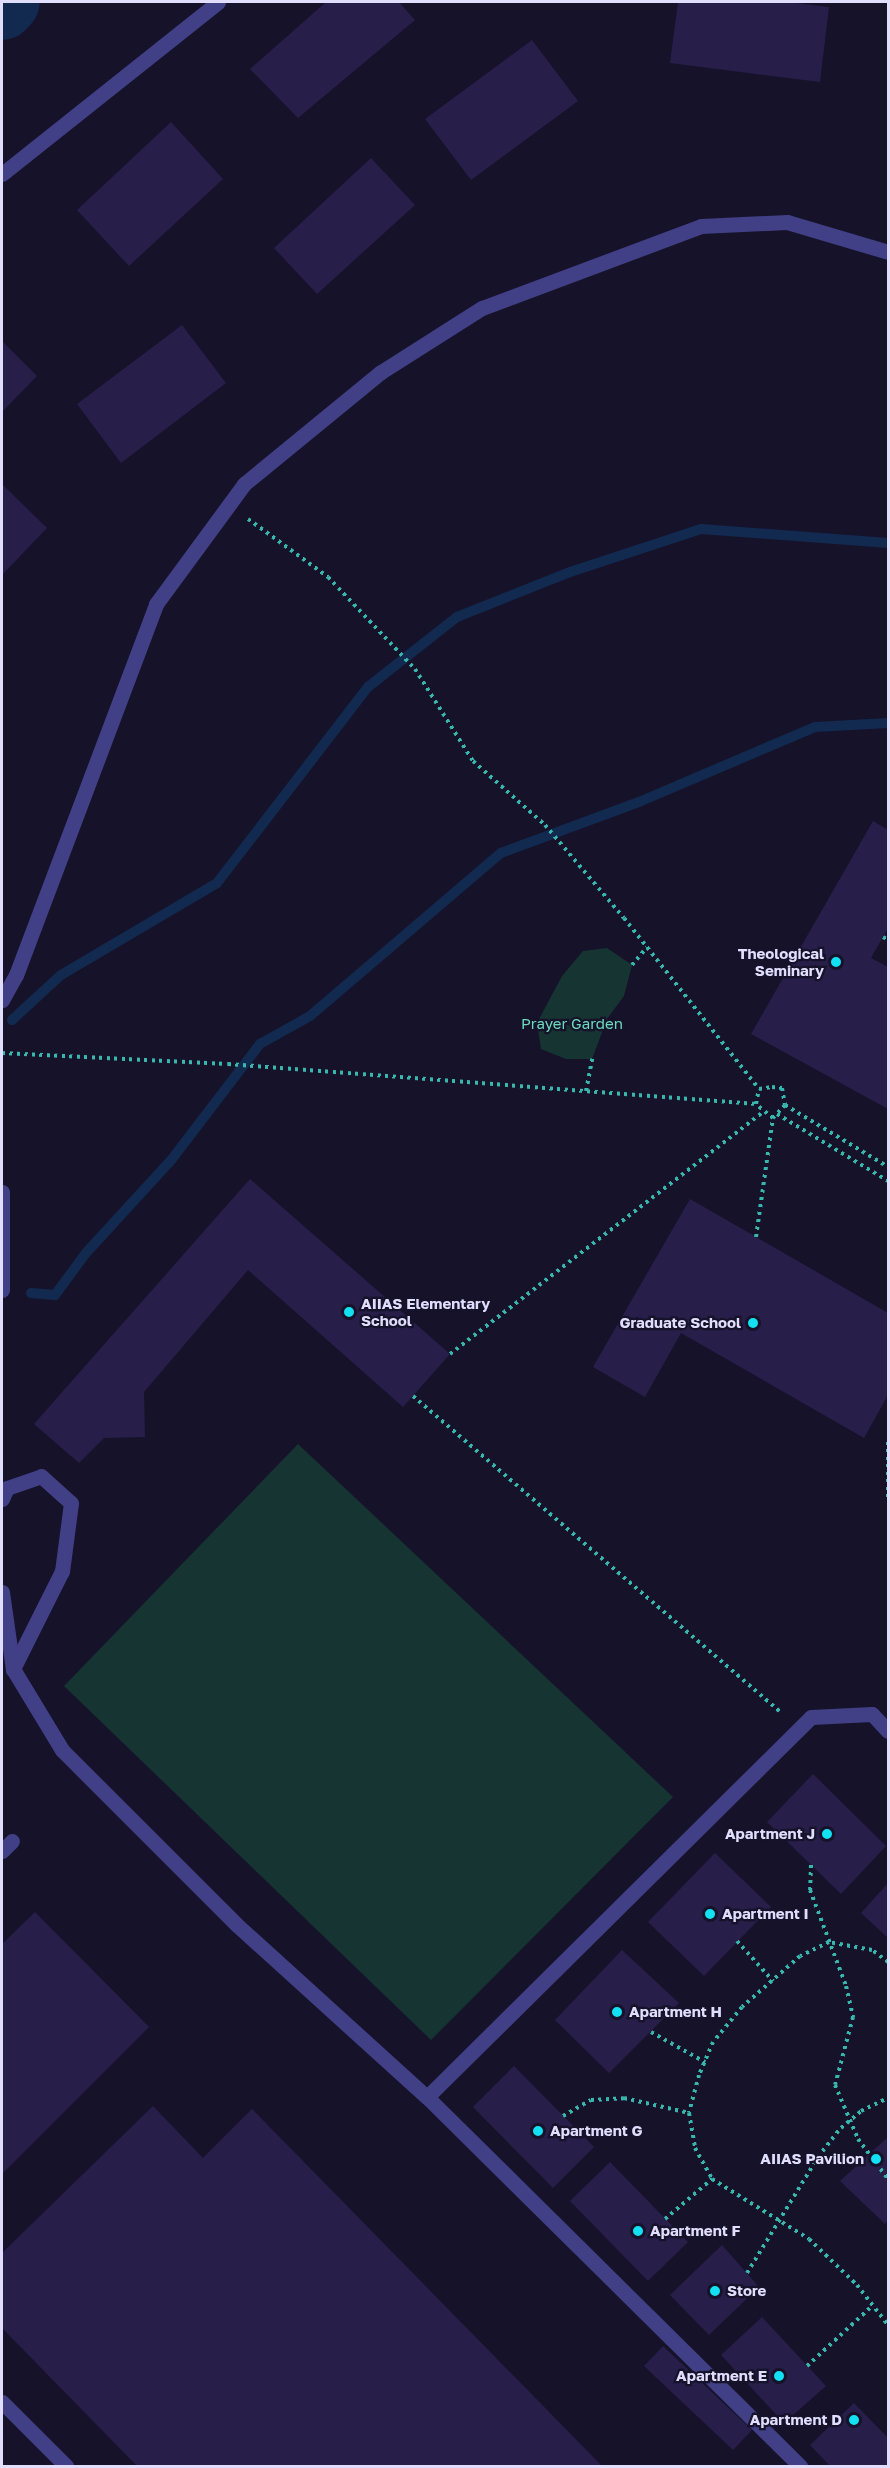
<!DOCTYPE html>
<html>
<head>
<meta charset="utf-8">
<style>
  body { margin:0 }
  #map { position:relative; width:890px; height:2468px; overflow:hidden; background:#16122a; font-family:"Golos Text",sans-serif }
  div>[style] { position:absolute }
  .green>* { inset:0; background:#163432 }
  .stream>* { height:10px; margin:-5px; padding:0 5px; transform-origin:5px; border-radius:5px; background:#122a4f }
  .river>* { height:64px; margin:-32px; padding:0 32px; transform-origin:32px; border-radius:32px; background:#122a4f }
  .building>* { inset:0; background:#271f4a }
  .path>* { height:4px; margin-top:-2px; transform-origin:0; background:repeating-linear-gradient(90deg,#37b7ad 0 3px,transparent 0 7.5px) }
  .lane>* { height:15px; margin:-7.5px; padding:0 7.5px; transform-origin:7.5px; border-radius:7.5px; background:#414087 }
  .street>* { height:15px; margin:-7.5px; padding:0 7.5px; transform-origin:7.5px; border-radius:7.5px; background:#414087 }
  .dots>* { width:16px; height:16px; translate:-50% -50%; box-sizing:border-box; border:3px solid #16122a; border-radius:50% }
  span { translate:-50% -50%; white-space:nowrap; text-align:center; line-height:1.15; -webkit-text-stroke:4.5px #16122a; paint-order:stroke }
  .poi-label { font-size:15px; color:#e0ddfd; font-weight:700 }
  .right { translate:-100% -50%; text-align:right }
  .left { translate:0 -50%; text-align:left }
  .park-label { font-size:15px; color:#6bdbbd }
  .frame { position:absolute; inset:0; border:3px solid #e0ddfd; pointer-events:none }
</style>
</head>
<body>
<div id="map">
  <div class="green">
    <i style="clip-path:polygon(607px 948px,632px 965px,624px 996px,607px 1019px,592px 1059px,566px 1059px,541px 1049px,537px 1023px,562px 976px,583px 951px)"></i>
    <i style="clip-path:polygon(298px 1444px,673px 1797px,431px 2040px,64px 1686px)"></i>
  </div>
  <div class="stream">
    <i style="left:12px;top:1020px;width:67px;rotate:-42.6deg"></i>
    <i style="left:61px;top:975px;width:181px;rotate:-30.5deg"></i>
    <i style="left:217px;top:883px;width:247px;rotate:-52.4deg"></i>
    <i style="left:368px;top:687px;width:113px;rotate:-38.2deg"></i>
    <i style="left:457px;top:617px;width:122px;rotate:-21.7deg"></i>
    <i style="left:570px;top:572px;width:138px;rotate:-18.2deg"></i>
    <i style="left:701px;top:529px;width:188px;rotate:4.3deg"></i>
    <i style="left:31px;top:1293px;width:24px;rotate:5deg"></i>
    <i style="left:55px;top:1295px;width:52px;rotate:-53.6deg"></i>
    <i style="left:86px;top:1253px;width:127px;rotate:-47.5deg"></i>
    <i style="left:172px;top:1159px;width:145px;rotate:-52.6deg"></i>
    <i style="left:260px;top:1044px;width:57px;rotate:-29.2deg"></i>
    <i style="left:310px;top:1016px;width:251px;rotate:-40.5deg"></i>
    <i style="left:501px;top:853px;width:147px;rotate:-20.3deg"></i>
    <i style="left:639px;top:802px;width:191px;rotate:-23.1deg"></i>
    <i style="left:815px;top:727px;width:73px;rotate:-3.1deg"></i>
  </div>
  <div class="river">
    <i style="left:2px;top:8px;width:8px;rotate:-45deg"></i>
  </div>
  <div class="building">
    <i style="clip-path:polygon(326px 2px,399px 2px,415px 20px,298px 118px,250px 69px)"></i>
    <i style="clip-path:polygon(678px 2px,788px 2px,829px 7px,820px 82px,670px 63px)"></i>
    <i style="clip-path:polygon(532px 40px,578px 101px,471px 180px,425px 119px)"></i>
    <i style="clip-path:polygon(171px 122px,223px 179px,129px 266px,77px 210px)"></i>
    <i style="clip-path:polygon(371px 158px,415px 205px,317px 294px,274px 248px)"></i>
    <i style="clip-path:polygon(182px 325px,226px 383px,121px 463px,77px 404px)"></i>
    <i style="clip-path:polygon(2px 341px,37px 376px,2px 412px)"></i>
    <i style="clip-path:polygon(3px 485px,47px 528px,2px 575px,2px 487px)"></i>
    <i style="clip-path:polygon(873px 821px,888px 830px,888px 928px,871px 958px,888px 967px,888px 1109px,751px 1034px)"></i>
    <i style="clip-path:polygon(250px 1179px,450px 1354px,403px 1407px,248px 1270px,144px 1392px,145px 1437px,104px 1438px,79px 1463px,34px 1424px)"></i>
    <i style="clip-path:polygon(690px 1199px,888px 1313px,888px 1395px,864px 1438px,681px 1333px,645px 1397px,593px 1367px)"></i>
    <i style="clip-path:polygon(813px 1774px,886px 1846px,841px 1894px,767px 1822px)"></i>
    <i style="clip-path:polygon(715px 1853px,771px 1907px,704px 1976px,648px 1922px)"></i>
    <i style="clip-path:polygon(888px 1883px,888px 1938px,861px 1913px)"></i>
    <i style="clip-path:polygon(35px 1912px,149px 2027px,2px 2174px,2px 1944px)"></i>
    <i style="clip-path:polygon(622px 1950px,679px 2003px,609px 2073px,555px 2020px)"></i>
    <i style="clip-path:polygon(514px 2066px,594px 2147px,553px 2188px,473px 2107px)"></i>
    <i style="clip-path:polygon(153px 2106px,203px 2158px,252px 2109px,602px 2466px,137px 2466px,2px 2328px,2px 2253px)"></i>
    <i style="clip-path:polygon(888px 2137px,888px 2220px,885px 2224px,840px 2181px)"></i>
    <i style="clip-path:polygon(610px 2162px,688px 2242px,648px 2281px,570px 2201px)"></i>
    <i style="clip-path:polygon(722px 2245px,759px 2287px,709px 2335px,670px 2295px)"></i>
    <i style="clip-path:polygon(762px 2317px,826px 2386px,784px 2423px,721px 2355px)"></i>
    <i style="clip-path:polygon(663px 2346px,752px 2430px,733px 2450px,644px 2366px)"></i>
    <i style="clip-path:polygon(854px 2403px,888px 2438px,888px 2466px,830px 2466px,810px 2445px)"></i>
  </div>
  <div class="path">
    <i style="left:248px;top:519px;width:99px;rotate:35.9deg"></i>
    <i style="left:328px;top:577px;width:127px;rotate:46.6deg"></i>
    <i style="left:415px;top:669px;width:109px;rotate:57.8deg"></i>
    <i style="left:473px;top:761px;width:96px;rotate:41.6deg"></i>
    <i style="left:545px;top:825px;width:122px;rotate:49.7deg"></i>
    <i style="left:624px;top:918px;width:218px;rotate:51.7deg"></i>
    <i style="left:883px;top:937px;width:6px;rotate:31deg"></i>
    <i style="left:632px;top:965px;width:23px;rotate:-50deg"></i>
    <i style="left:2px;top:1053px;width:226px;rotate:2.8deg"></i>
    <i style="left:228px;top:1064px;width:530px;rotate:4.33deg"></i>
    <i style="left:772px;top:1087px;width:10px;rotate:6deg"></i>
    <i style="left:782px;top:1088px;width:17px;rotate:80deg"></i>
    <i style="left:785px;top:1105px;width:18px;rotate:133deg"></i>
    <i style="left:773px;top:1118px;width:22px;rotate:-141deg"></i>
    <i style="left:756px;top:1104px;width:15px;rotate:-79deg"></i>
    <i style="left:759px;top:1089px;width:13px;rotate:-9deg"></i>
    <i style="left:586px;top:1091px;width:33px;rotate:-79deg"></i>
    <i style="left:785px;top:1105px;width:120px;rotate:31deg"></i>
    <i style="left:777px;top:1114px;width:130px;rotate:31.1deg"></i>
    <i style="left:756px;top:1237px;width:120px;rotate:-81.9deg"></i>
    <i style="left:450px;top:1354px;width:396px;rotate:-37.7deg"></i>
    <i style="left:413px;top:1396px;width:485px;rotate:40.7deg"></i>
    <i style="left:888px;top:1442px;width:59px;rotate:90deg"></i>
    <i style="left:811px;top:1865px;width:25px;rotate:92deg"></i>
    <i style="left:810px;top:1890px;width:103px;rotate:69.4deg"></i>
    <i style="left:846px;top:1986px;width:32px;rotate:77deg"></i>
    <i style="left:853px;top:2017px;width:70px;rotate:104.8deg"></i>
    <i style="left:835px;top:2085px;width:59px;rotate:66.9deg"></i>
    <i style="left:858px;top:2139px;width:50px;rotate:53.1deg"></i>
    <i style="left:737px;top:1941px;width:54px;rotate:48deg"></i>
    <i style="left:888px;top:1962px;width:20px;rotate:-143deg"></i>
    <i style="left:872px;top:1950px;width:44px;rotate:-169.5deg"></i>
    <i style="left:829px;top:1942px;width:32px;rotate:154deg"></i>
    <i style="left:800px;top:1956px;width:77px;rotate:138.7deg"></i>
    <i style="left:742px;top:2007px;width:45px;rotate:129.6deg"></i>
    <i style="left:713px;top:2042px;width:36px;rotate:113deg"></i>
    <i style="left:699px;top:2075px;width:39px;rotate:105deg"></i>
    <i style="left:689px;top:2113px;width:36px;rotate:80deg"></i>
    <i style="left:695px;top:2148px;width:35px;rotate:61deg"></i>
    <i style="left:712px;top:2179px;width:114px;rotate:31.7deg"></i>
    <i style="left:809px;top:2239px;width:66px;rotate:43.8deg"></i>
    <i style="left:857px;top:2285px;width:51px;rotate:52.2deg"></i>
    <i style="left:651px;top:2032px;width:62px;rotate:29.1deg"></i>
    <i style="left:563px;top:2116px;width:32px;rotate:-30deg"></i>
    <i style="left:591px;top:2100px;width:33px;rotate:-3deg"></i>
    <i style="left:624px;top:2098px;width:67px;rotate:13deg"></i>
    <i style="left:665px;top:2219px;width:62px;rotate:-40.4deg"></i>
    <i style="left:747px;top:2273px;width:136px;rotate:-58.5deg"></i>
    <i style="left:818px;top:2157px;width:37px;rotate:-52deg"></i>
    <i style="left:841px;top:2128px;width:26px;rotate:-40deg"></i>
    <i style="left:861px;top:2111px;width:30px;rotate:-26deg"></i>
    <i style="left:807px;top:2366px;width:90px;rotate:-42.7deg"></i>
  </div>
  <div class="lane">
    <i style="left:2px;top:1851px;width:14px;rotate:-45deg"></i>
    <i style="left:2px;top:2402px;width:91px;rotate:45deg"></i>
  </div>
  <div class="street">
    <i style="left:2px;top:174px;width:276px;rotate:-38.5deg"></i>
    <i style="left:2px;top:1000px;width:29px;rotate:-61deg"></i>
    <i style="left:16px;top:975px;width:397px;rotate:-69.3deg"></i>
    <i style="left:156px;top:604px;width:149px;rotate:-53.7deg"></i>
    <i style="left:244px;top:484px;width:177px;rotate:-39.3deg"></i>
    <i style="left:381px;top:372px;width:120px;rotate:-32.4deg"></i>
    <i style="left:482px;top:308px;width:234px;rotate:-20.5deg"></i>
    <i style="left:701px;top:226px;width:86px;rotate:-2.7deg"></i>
    <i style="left:787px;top:222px;width:105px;rotate:16.5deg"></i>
    <i style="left:2px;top:1192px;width:98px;rotate:90deg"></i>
    <i style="left:2px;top:1499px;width:12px;rotate:-66deg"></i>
    <i style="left:7px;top:1488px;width:36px;rotate:-19deg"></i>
    <i style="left:41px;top:1476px;width:40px;rotate:42deg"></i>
    <i style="left:71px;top:1503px;width:69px;rotate:97.5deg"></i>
    <i style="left:62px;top:1571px;width:110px;rotate:116.6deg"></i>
    <i style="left:2px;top:1592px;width:78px;rotate:81.9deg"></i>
    <i style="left:13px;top:1669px;width:95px;rotate:58.8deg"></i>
    <i style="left:62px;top:1750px;width:247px;rotate:45deg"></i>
    <i style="left:237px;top:1925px;width:256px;rotate:42.2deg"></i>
    <i style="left:427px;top:2097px;width:525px;rotate:44.69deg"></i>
    <i style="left:427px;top:2097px;width:540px;rotate:-44.7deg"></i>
    <i style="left:811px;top:1717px;width:61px;rotate:-2.8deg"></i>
    <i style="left:872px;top:1714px;width:23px;rotate:47deg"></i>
  </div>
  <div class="dots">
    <i style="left:836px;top:962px;background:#13e1f3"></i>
    <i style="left:349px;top:1312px;background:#13e1f3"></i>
    <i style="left:753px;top:1323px;background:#13e1f3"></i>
    <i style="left:827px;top:1834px;background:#13e1f3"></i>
    <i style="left:710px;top:1914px;background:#13e1f3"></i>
    <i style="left:617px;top:2012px;background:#13e1f3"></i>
    <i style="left:538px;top:2131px;background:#13e1f3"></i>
    <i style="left:876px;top:2159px;background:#13e1f3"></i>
    <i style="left:638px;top:2231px;background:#13e1f3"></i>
    <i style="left:715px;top:2291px;background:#13e1f3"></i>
    <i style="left:779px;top:2376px;background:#13e1f3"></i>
    <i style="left:854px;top:2420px;background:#13e1f3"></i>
  </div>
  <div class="poi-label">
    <span class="right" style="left:824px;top:962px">Theological<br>Seminary</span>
    <span class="left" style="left:361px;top:1312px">AIIAS Elementary<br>School</span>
    <span class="right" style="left:741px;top:1323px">Graduate School</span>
    <span class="right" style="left:815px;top:1834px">Apartment J</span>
    <span class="left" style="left:722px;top:1914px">Apartment I</span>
    <span class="left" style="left:629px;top:2012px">Apartment H</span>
    <span class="left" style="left:550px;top:2131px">Apartment G</span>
    <span class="right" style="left:864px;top:2159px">AIIAS Pavilion</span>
    <span class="left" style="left:650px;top:2231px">Apartment F</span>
    <span class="left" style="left:727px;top:2291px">Store</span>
    <span class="right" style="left:767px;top:2376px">Apartment E</span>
    <span class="right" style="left:842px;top:2420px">Apartment D</span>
  </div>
  <div class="park-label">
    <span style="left:572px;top:1024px">Prayer Garden</span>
  </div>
  <div class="frame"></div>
</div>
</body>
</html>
